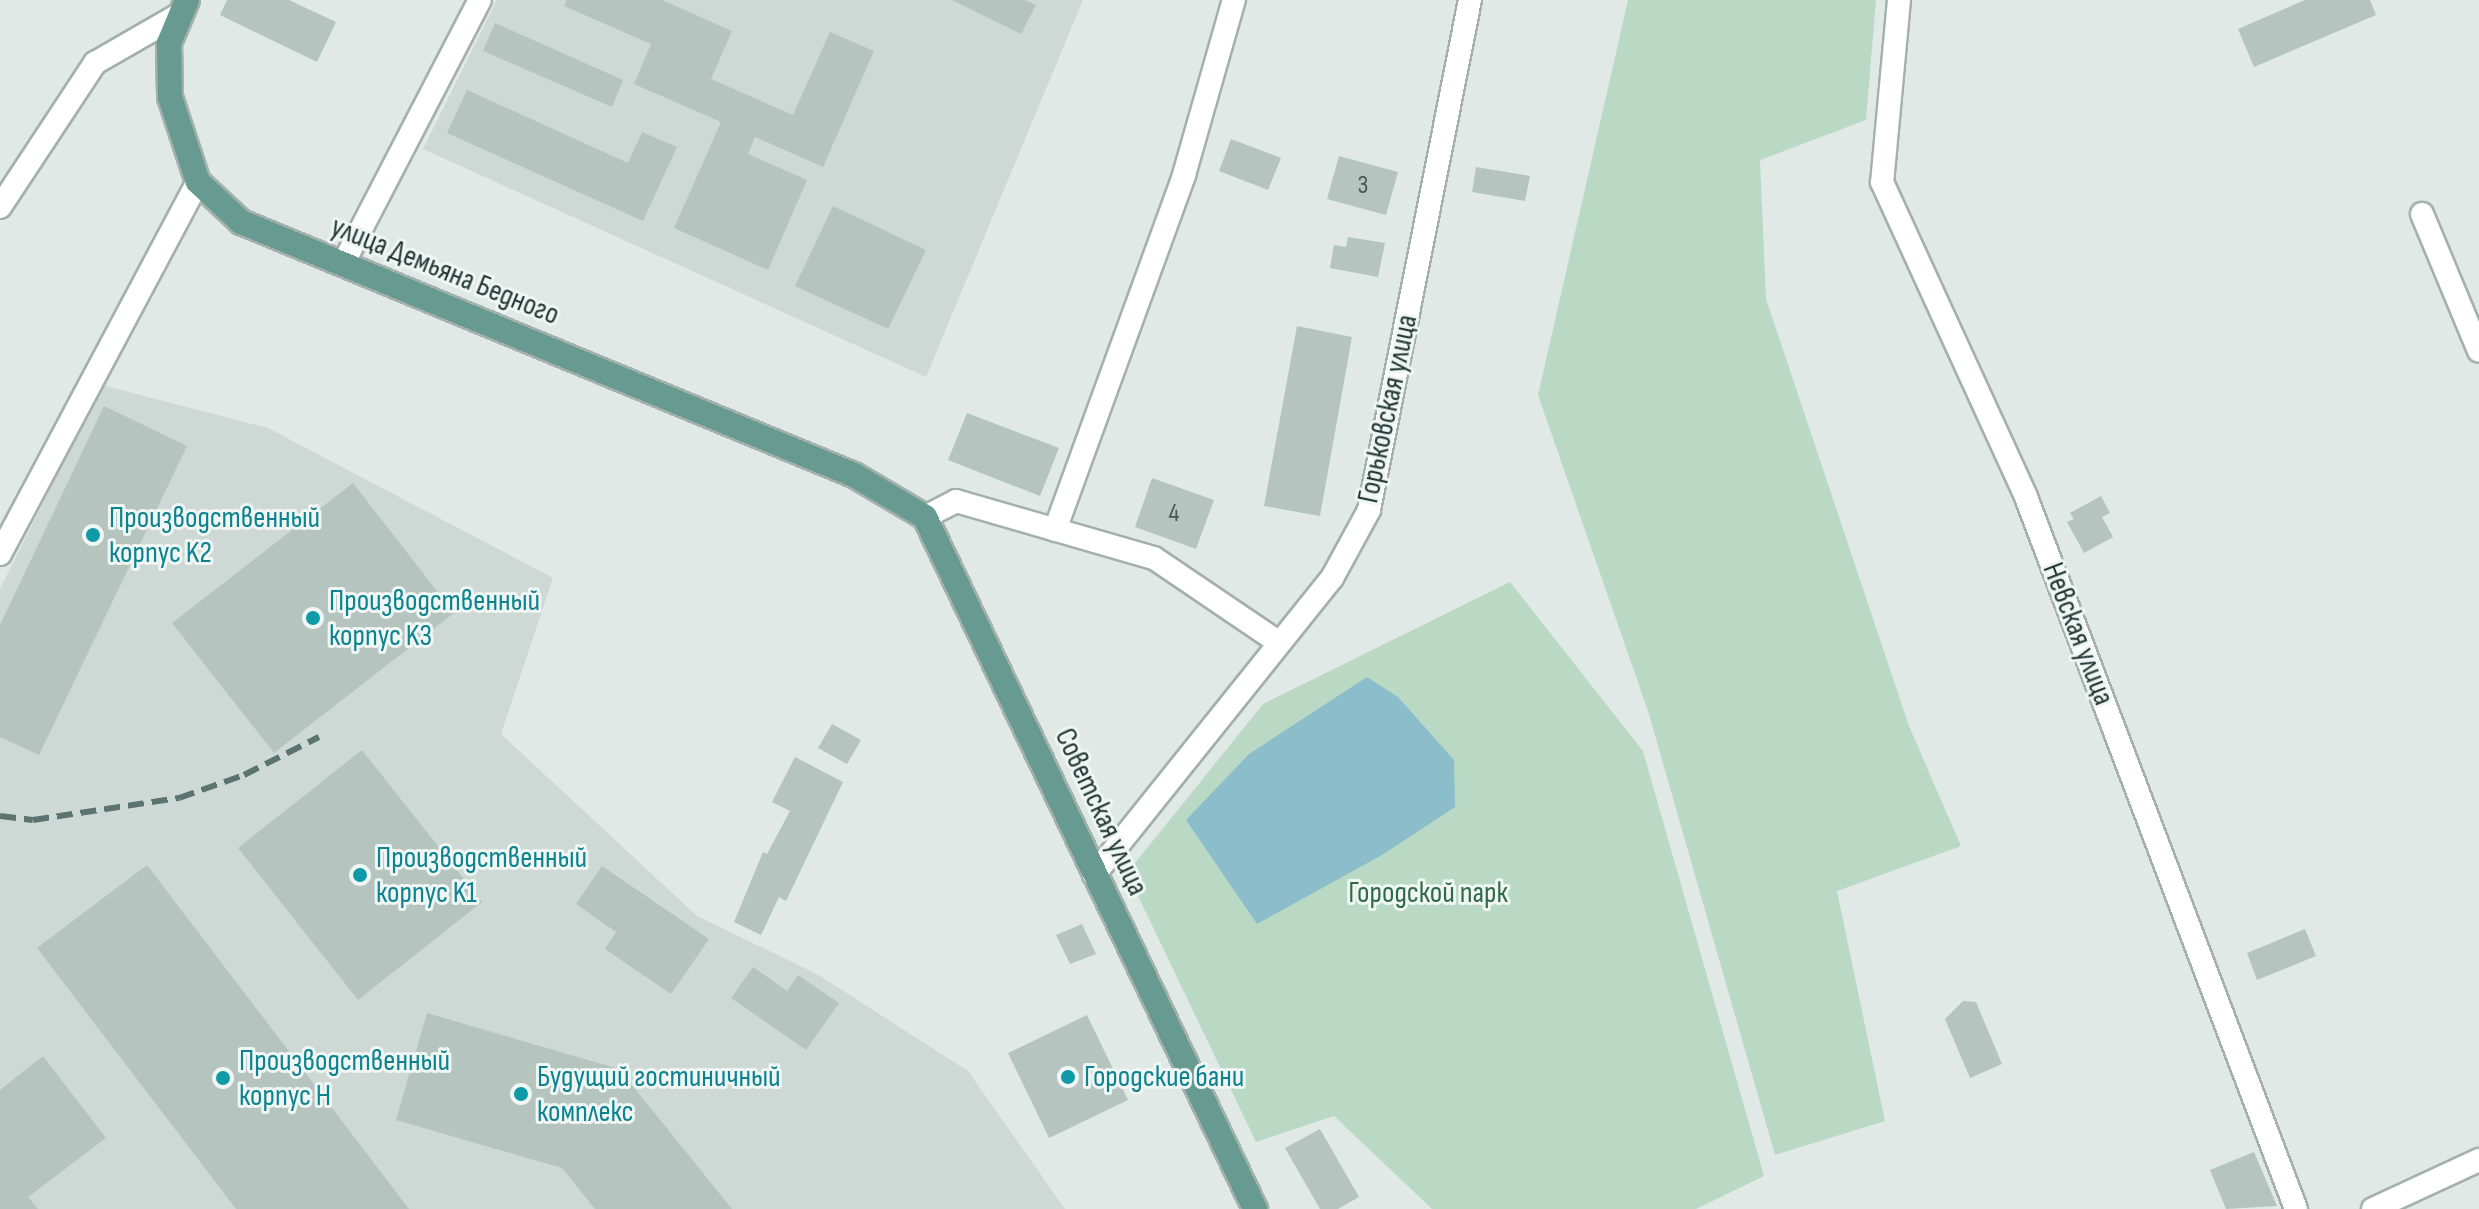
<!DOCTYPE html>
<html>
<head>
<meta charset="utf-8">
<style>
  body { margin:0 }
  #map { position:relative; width:2479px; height:1209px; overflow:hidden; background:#e0e9e5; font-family:"Sofia Sans Condensed",sans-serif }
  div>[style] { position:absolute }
  .built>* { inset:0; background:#ced9d5 }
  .green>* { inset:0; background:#bad9c4 }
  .water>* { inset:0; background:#8bbdcb }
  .building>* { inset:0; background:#b5c4bf }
  .roads { filter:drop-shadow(2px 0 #a3b0ac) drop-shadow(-2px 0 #a3b0ac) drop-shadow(0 2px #a3b0ac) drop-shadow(0 -2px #a3b0ac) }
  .minor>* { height:22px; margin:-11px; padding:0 11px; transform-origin:11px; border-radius:11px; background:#fff }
  .major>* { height:24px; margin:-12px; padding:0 12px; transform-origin:12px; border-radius:12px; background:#679b91 }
  .rail>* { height:6px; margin-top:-3px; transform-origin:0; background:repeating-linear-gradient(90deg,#5c746f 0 16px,transparent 0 24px) }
  .dots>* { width:22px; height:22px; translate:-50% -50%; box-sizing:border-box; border:4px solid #f0f6f3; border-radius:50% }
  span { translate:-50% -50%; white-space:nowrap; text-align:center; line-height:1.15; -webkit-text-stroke:6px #f0f6f3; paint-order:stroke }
  .number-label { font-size:26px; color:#475b56 }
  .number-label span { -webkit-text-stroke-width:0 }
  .street-label { font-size:30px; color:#223833 }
  .culture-label { font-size:30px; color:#0d838f }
  .left { translate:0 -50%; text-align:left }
  .park-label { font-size:30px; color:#2f6b4a }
</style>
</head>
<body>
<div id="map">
  <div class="built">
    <i style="clip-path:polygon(497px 0,1083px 0,926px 377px,423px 149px)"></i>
    <i style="clip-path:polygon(102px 385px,268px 428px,553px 578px,501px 734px,697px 916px,817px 974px,968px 1071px,1065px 1209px,0 1209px,0 589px)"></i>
  </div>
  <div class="green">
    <i style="clip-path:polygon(1628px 0,1876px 0,1866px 120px,1760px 160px,1766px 299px,1909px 726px,1961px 846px,1837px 891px,1885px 1121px,1775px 1155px,1648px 711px,1538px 395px)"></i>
    <i style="clip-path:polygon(1510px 582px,1643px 751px,1764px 1176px,1696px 1209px,1432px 1209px,1334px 1116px,1256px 1142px,1127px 873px,1263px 704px)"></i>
  </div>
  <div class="water">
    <i style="clip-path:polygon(1367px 677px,1398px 697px,1454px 760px,1455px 807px,1382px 855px,1257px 924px,1186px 820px,1249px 754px)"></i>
  </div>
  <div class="building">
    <i style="clip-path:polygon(227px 0,289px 0,336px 22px,317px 62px,220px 15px)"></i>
    <i style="clip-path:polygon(567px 0,662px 0,732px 31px,711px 79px,793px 115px,830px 32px,874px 51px,823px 167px,755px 137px,748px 154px,807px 180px,768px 270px,674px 228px,721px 122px,634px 84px,651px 44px,564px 6px)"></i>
    <i style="clip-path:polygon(952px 0,1025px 0,1036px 5px,1021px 34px)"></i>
    <i style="clip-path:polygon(2305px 0,2370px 0,2376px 15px,2254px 67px,2238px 29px)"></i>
    <i style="clip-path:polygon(495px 23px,623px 80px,612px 107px,483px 51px)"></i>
    <i style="clip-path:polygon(467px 90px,628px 163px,642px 132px,677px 147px,643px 221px,447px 133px)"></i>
    <i style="clip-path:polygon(1231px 139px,1281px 158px,1268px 190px,1219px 171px)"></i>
    <i style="clip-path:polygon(1339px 156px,1398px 172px,1386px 215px,1327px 199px)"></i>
    <i style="clip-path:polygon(1476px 167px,1530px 176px,1525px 201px,1472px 192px)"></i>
    <i style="clip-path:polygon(833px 206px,926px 250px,888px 329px,795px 286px)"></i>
    <i style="clip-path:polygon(1348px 237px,1385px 243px,1378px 277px,1330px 268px,1334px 245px,1346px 247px)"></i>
    <i style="clip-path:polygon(1297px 326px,1352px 337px,1320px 516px,1264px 506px)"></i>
    <i style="clip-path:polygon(104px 406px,187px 446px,39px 755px,0 737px,0 625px)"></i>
    <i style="clip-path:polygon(967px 413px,1059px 448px,1040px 496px,948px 460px)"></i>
    <i style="clip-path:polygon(1152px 478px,1214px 500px,1196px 549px,1135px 527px)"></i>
    <i style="clip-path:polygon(353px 483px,454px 613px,274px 753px,172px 623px)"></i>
    <i style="clip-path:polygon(2101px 496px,2110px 513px,2102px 517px,2113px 537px,2084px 553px,2067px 522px,2074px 519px,2070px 513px)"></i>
    <i style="clip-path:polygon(832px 724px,861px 740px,847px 764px,818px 748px)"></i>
    <i style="clip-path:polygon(362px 750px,482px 902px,358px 1000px,238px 848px)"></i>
    <i style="clip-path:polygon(795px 757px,843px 782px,786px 901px,779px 897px,761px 935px,734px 922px,763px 852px,767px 854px,790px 811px,772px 802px)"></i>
    <i style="clip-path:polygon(147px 865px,409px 1209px,236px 1209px,37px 948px)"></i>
    <i style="clip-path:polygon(602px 866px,709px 939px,671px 994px,605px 949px,616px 932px,576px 904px)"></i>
    <i style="clip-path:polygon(1082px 924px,1096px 954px,1070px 964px,1056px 935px)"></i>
    <i style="clip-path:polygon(2305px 929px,2316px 956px,2257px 980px,2247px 953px)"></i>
    <i style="clip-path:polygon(753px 967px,787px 991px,798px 975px,839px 1003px,806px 1050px,731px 998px)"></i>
    <i style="clip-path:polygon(1963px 1001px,1976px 1002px,2002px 1064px,1970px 1078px,1945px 1019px)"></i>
    <i style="clip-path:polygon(427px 1013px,619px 1069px,732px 1209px,595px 1209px,562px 1168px,396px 1120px)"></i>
    <i style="clip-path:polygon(1087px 1015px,1128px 1100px,1049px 1138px,1008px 1053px)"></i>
    <i style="clip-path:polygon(43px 1056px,106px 1138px,28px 1197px,38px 1209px,0 1209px,0 1090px)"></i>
    <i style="clip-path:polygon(1320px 1129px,1359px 1197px,1338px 1209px,1320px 1209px,1285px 1148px)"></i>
    <i style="clip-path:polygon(2254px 1152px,2277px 1206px,2226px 1209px,2210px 1170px)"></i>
  </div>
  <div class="roads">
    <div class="minor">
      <i style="left:1899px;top:0;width:183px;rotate:95.3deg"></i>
      <i style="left:1882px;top:182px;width:346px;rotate:65.4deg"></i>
      <i style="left:2026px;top:497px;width:761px;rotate:69.23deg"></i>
      <i style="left:0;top:207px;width:173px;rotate:-56.6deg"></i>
      <i style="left:95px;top:63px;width:100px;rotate:-29.9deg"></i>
      <i style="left:2422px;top:214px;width:148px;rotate:67.4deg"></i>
      <i style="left:343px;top:264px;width:297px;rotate:-62.6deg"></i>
      <i style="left:925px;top:517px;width:35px;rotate:-27deg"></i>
      <i style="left:956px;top:501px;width:206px;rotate:16.1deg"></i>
      <i style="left:1154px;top:558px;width:150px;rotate:34.1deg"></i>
      <i style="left:1055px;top:530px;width:378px;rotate:-70deg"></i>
      <i style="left:1184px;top:175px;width:182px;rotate:-74.1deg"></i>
      <i style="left:0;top:554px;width:421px;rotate:-62deg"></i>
      <i style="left:1094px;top:875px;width:381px;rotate:-51.3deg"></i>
      <i style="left:1332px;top:578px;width:77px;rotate:-61.4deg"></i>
      <i style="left:1369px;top:510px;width:520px;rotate:-78.8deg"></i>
      <i style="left:2373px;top:1209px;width:117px;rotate:-24.8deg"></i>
    </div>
    <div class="major">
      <i style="left:187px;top:0;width:47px;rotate:112.7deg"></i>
      <i style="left:169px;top:43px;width:54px;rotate:88.9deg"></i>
      <i style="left:170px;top:97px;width:89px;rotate:71.8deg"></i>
      <i style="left:198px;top:182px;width:59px;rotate:42.9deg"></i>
      <i style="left:241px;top:222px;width:663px;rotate:22.43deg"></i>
      <i style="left:854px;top:475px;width:82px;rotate:30.6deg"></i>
      <i style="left:925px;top:517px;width:767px;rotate:64.5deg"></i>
    </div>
  </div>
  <div class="rail">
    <i style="left:0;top:816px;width:33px;rotate:7deg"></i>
    <i style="left:33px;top:820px;width:148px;rotate:-8.6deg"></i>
    <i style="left:179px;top:798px;width:69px;rotate:-19.5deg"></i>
    <i style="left:244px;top:775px;width:84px;rotate:-26.9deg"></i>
  </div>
  <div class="dots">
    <i style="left:93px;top:535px;background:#0f9aa8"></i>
    <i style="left:313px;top:618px;background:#0f9aa8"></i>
    <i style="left:360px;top:875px;background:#0f9aa8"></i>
    <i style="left:1068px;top:1077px;background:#0f9aa8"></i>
    <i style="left:223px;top:1078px;background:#0f9aa8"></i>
    <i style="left:521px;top:1094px;background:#0f9aa8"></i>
  </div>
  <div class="number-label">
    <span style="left:1363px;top:186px">3</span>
    <span style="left:1174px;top:514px">4</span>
  </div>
  <div class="street-label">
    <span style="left:445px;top:271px;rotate:22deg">улица Демьяна Бедного</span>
    <span style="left:1388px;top:409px;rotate:-78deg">Горьковская улица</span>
    <span style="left:2078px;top:634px;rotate:69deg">Невская улица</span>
    <span style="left:1101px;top:812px;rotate:65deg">Советская улица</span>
  </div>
  <div class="culture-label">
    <span class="left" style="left:109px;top:535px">Производственный<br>корпус K2</span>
    <span class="left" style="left:329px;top:618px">Производственный<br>корпус K3</span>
    <span class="left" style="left:376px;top:875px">Производственный<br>корпус K1</span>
    <span class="left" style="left:239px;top:1078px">Производственный<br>корпус H</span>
    <span class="left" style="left:537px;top:1094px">Будущий гостиничный<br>комплекс</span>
    <span class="left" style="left:1084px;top:1077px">Городские бани</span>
  </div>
  <div class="park-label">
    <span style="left:1428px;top:893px">Городской парк</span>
  </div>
</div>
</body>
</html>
